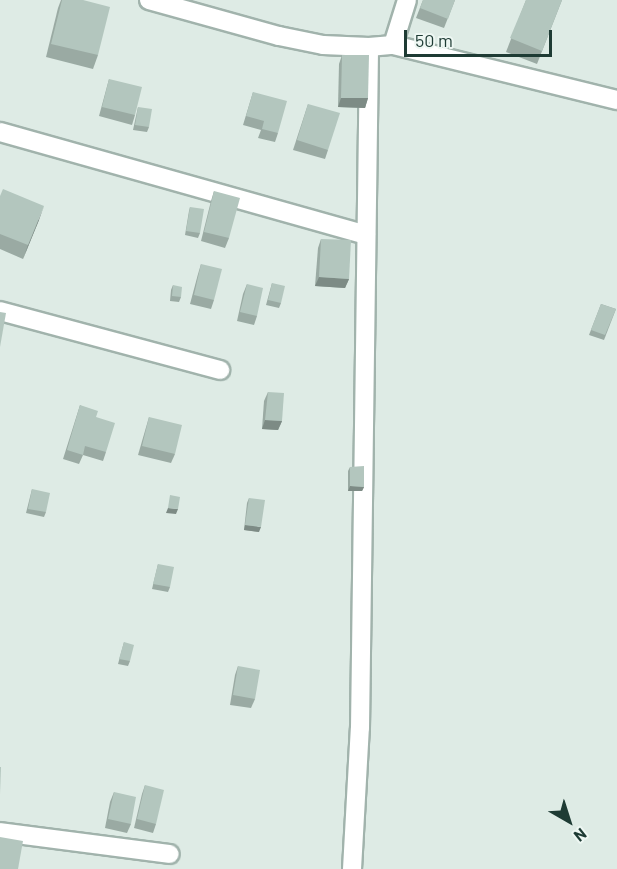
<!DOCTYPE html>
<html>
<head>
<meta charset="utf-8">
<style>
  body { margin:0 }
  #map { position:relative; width:617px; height:869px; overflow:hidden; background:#deebe5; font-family:Barlow,sans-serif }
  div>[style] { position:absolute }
  .roads { filter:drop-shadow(2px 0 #a1b3ac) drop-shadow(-2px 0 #a1b3ac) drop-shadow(0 2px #a1b3ac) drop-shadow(0 -2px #a1b3ac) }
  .minor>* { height:18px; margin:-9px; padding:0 9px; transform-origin:9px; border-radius:9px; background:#fff }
  .wall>* { inset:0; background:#9aaaa3 }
  .shaded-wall>* { inset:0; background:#7d8b85 }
  .building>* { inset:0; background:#b3c6be }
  span { translate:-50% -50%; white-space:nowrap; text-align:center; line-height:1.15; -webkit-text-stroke:4.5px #eef7f3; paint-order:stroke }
  .north { position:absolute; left:539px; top:791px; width:60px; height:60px; -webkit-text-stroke:4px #eef7f3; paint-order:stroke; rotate:141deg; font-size:16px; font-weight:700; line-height:24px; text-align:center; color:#1e3b34 }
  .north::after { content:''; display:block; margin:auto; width:21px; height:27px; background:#1e3b34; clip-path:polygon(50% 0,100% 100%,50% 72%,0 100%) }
  .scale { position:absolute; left:404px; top:30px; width:148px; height:27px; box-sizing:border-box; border:3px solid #1e3b34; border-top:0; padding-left:8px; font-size:18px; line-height:21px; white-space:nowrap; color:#1e3b34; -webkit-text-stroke:4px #eef7f3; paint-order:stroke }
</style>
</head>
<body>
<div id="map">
  <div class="roads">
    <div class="minor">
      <i style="left:149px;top:0;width:135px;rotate:15.5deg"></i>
      <i style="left:279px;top:36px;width:45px;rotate:11.6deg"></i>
      <i style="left:323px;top:45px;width:46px;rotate:2.5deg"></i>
      <i style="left:369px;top:47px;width:24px;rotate:-5deg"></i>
      <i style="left:393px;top:45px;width:47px;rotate:-72.7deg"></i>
      <i style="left:393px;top:45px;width:231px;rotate:13.8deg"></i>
      <i style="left:0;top:132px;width:380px;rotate:15.7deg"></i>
      <i style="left:0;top:311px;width:228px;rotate:15deg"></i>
      <i style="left:0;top:832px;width:171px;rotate:7.4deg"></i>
      <i style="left:352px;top:869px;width:141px;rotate:-86.8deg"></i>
      <i style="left:360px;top:728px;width:681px;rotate:-89.24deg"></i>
    </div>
  </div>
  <div class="wall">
    <i style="clip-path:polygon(61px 0,83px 0,98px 55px,93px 69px,46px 57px,58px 8px)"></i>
    <i style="clip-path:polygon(423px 0,455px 0,444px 28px,416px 18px)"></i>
    <i style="clip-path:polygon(526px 0,562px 0,537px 64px,506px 52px)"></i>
    <i style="clip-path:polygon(342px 55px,368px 98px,365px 108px,338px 107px,339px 64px)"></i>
    <i style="clip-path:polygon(109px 79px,135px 115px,132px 125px,99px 116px)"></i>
    <i style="clip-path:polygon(253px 92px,278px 133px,275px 142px,258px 138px,261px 130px,243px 125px)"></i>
    <i style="clip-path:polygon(308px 104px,328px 150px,325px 159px,293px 150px)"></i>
    <i style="clip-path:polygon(138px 107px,149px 127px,147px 132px,133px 130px)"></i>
    <i style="clip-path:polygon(214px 191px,229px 238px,225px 248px,201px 241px,211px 201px)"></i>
    <i style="clip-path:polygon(0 196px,39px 220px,23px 259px,0 249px)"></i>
    <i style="clip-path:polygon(190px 207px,200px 233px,198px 238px,185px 235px,189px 211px)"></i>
    <i style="clip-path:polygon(321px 239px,349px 279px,345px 288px,315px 286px,318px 248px)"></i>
    <i style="clip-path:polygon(201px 264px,214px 300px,211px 309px,190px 304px,198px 274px)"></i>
    <i style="clip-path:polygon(272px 283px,281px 303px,279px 308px,266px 305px)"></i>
    <i style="clip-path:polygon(247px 284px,257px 316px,254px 325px,237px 321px,243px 294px)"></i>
    <i style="clip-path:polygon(173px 285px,181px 297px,179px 302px,170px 301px,171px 290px)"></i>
    <i style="clip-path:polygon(601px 304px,616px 309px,604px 340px,589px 335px)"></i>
    <i style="clip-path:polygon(268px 392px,282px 421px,278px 430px,262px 429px,264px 401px)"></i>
    <i style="clip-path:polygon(80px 405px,96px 417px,106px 452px,103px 461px,83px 455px,79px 464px,63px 459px)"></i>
    <i style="clip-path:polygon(149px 417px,175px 454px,171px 463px,138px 455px)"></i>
    <i style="clip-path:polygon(350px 467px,364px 487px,362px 491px,348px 491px,348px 471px)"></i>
    <i style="clip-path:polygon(32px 489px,46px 512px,44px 517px,26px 513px)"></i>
    <i style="clip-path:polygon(249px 498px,259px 532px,244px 530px,247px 503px)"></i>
    <i style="clip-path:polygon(158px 564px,170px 587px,168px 592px,152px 589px)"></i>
    <i style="clip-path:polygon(124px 642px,130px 661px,128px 666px,118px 664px)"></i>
    <i style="clip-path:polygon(238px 666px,255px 699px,251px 708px,230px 705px,235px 675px)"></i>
    <i style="clip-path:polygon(145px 785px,156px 824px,153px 833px,134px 828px,142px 794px)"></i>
    <i style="clip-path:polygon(114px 792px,131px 824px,127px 833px,105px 828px,110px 802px)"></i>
  </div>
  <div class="shaded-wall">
    <i style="clip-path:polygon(341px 98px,368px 98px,365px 108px,338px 107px)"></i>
    <i style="clip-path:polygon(44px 206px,39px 220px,23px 259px,28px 245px)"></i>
    <i style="clip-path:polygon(319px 277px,349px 279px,345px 288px,315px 286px)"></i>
    <i style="clip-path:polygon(265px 420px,282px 421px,278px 430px,262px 429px)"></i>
    <i style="clip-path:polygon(350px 486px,364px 487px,362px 491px,348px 491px)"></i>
    <i style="clip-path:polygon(168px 508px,178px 509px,176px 514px,166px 513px)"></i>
    <i style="clip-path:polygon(245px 525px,261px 527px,259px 532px,244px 530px)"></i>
  </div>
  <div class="building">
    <i style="clip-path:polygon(62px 0,83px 0,110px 7px,98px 55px,51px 44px)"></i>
    <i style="clip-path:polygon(423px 0,455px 0,448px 19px,420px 8px)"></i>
    <i style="clip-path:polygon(526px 0,562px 0,542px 51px,510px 38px)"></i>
    <i style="clip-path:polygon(342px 55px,369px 55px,368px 98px,341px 98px)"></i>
    <i style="clip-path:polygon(109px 79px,142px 87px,135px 115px,102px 107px)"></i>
    <i style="clip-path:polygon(253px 92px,287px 101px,278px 133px,262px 129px,264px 121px,246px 116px)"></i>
    <i style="clip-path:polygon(308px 104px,340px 113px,328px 150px,297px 140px)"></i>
    <i style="clip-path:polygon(138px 107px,152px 109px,149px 127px,135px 125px)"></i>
    <i style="clip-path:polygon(3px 189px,44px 206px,28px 245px,0 234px,0 196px)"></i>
    <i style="clip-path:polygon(214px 191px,240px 198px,229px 238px,204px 232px)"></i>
    <i style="clip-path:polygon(190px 207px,204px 209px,200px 233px,186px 231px)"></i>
    <i style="clip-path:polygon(321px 239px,351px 240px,349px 279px,319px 277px)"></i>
    <i style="clip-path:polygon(201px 264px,222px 269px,214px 300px,194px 295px)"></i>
    <i style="clip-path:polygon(272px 283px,285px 286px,281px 303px,268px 300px)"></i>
    <i style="clip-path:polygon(247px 284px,263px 288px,257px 316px,240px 312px)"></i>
    <i style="clip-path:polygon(173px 285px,182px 287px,181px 297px,172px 296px)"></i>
    <i style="clip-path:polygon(601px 304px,616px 309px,605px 335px,591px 330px)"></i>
    <i style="clip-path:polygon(0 312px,6px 313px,0 347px)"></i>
    <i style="clip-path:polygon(268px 392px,284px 393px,282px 421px,265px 420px)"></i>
    <i style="clip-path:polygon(80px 405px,98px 411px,96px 417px,115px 423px,106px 452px,85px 446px,83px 455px,67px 450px)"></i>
    <i style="clip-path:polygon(149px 417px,182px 425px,175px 454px,142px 446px)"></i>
    <i style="clip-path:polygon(364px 466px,364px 487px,350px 486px,350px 467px)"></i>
    <i style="clip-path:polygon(32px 489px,50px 493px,46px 512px,28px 509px)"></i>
    <i style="clip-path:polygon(170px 495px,180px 497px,178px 509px,168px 508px)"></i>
    <i style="clip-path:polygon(249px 498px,265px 500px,261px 527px,245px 525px)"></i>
    <i style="clip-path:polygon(158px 564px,174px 567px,170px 587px,153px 584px)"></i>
    <i style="clip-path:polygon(124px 642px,134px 645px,130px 661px,119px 659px)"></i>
    <i style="clip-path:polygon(238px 666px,260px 670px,255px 699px,233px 695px)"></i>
    <i style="clip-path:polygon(0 767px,1px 767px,0 794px)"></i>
    <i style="clip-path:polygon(145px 785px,164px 790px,156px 824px,137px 819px)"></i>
    <i style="clip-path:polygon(114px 792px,136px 797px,131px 824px,108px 819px)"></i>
    <i style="clip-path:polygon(0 837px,23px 841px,18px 869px,0 869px)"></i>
  </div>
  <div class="north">N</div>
  <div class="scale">50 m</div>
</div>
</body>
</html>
